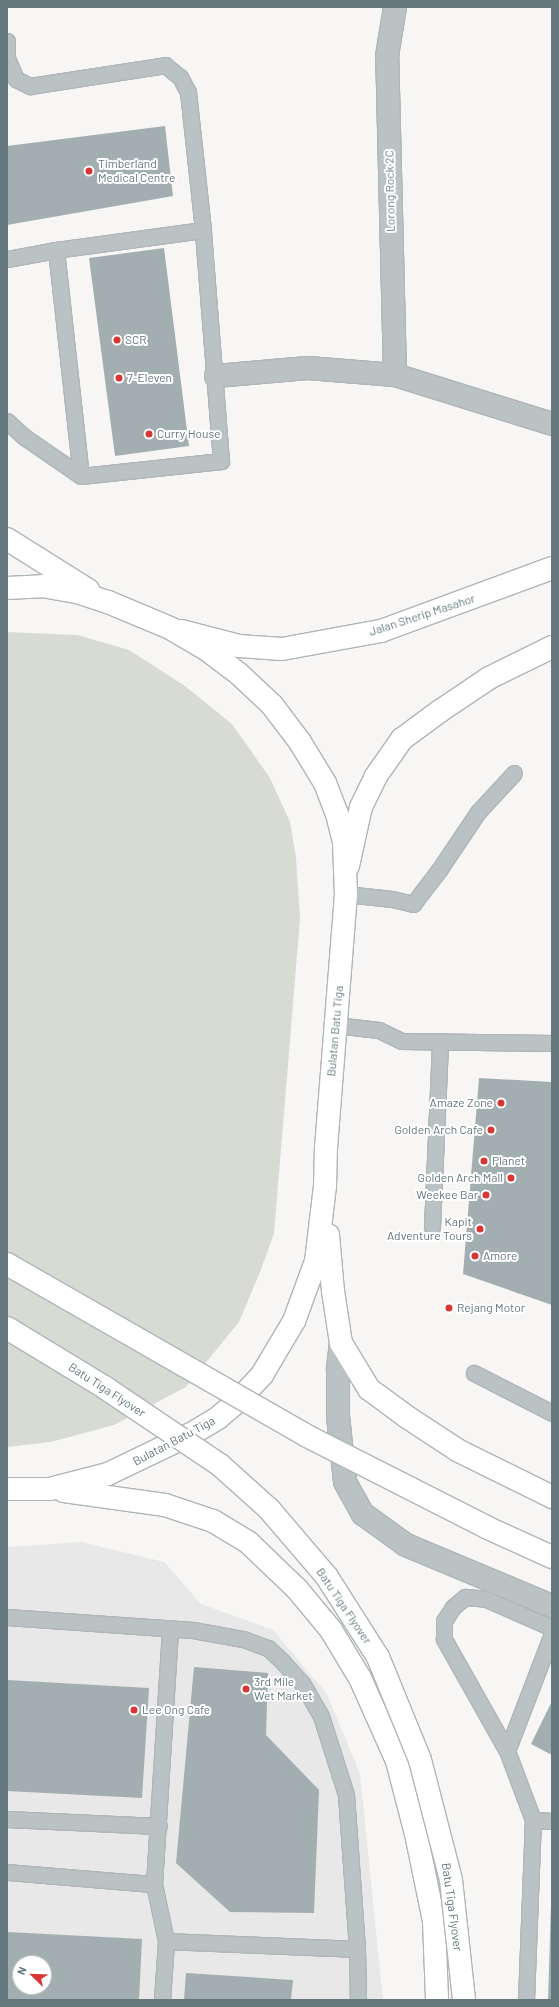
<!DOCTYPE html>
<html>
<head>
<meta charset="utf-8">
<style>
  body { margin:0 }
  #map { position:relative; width:559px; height:2007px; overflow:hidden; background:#f7f6f4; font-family:Barlow,sans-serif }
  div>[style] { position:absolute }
  .built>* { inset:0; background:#e7e8e7 }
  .green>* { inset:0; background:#d8dbd3 }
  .building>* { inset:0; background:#a3aeb1 }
  .roads { filter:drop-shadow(1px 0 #aeb6b8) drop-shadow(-1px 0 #aeb6b8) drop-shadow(0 1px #aeb6b8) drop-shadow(0 -1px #aeb6b8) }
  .lane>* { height:15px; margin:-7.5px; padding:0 7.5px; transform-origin:7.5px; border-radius:7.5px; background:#bbc2c3 }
  .street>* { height:22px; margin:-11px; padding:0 11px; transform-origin:11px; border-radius:11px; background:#bbc2c3 }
  .secondary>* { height:22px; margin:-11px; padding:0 11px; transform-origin:11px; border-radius:11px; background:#fff }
  .primary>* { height:22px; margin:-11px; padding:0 11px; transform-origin:11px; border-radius:11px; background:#fff }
  .bridges { filter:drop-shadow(1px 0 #afb6b8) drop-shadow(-1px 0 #afb6b8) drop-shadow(0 1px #afb6b8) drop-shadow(0 -1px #afb6b8) }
  .primary-bridge>* { height:22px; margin:-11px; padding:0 11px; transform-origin:11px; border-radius:11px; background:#fff }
  .dots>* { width:11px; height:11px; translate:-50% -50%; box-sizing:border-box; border:2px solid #fff; border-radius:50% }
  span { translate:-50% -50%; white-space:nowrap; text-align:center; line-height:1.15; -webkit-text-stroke:4px #fff; paint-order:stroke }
  .poi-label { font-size:12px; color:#64787d }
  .left { translate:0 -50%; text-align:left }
  .right { translate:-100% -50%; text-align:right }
  .street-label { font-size:12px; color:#64787d }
  .frame { position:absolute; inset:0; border:8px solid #64787d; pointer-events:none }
  .north { position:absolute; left:12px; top:1955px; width:40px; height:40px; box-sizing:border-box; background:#fff; border:1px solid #c1c9cb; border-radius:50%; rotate:293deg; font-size:11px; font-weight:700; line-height:16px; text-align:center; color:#64787d }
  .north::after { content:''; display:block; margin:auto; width:14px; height:18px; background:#d73634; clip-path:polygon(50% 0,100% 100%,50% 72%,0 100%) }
</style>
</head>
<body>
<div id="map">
  <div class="built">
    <i style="clip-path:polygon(evenodd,82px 1542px,164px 1562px,201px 1604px,273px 1630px,327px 1694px,360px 1774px,383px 2000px,7px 2000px,7px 1547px,82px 1542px,20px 1963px,44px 1963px,44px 1987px,20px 1987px,20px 1963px)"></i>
  </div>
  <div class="green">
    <i style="clip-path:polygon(7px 632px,78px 635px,129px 650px,185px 686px,232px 724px,270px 778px,290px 822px,296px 857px,300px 919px,274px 1234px,260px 1272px,239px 1322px,186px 1387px,114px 1425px,51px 1442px,7px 1447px)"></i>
  </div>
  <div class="building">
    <i style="clip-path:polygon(165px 126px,173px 196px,7px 225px,7px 146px)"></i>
    <i style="clip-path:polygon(164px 248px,189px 446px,115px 456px,89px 258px)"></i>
    <i style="clip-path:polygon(479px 1078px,552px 1082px,552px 1305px,463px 1274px)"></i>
    <i style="clip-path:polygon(194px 1667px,268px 1673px,266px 1735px,319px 1790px,314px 1913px,230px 1912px,176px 1863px)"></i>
    <i style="clip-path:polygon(7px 1680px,149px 1688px,142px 1798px,7px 1791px)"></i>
    <i style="clip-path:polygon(552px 1701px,552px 1755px,531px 1744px)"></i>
    <i style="clip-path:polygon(551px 1905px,552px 2000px,548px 2000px)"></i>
    <i style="clip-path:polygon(evenodd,7px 1932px,142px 1939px,139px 2000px,7px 2000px,7px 1932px,20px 1963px,44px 1963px,44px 1987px,20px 1987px,20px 1963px)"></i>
    <i style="clip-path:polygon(186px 1973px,293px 1980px,291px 2000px,184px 2000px)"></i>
  </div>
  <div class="roads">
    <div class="lane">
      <i style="left:7px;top:41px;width:17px;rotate:90deg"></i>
      <i style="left:7px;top:58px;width:23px;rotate:67deg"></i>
      <i style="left:16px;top:79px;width:16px;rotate:27deg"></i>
      <i style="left:30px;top:86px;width:137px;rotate:-8.8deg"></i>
      <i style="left:165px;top:65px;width:19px;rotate:39deg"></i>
      <i style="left:180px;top:77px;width:17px;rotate:62deg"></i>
      <i style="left:188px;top:92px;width:139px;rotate:83.8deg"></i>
      <i style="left:203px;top:230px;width:148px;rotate:172.3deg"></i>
      <i style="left:56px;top:250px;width:50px;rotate:169.6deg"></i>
      <i style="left:56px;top:250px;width:227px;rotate:83.7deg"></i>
      <i style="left:7px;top:421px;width:22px;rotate:43deg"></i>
      <i style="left:23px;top:436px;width:70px;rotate:34.6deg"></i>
      <i style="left:81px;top:476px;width:141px;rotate:-6.1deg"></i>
      <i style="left:221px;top:461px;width:232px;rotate:-94.5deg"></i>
      <i style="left:346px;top:894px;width:46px;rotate:6.2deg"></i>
      <i style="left:392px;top:899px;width:22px;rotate:13deg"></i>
      <i style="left:413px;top:904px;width:43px;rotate:-52.6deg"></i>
      <i style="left:439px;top:870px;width:70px;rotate:-56.1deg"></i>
      <i style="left:478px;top:812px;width:53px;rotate:-47.3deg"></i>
      <i style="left:335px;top:1025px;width:44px;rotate:6.5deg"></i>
      <i style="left:379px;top:1030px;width:25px;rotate:26deg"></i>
      <i style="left:402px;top:1041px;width:150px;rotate:0.8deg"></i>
      <i style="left:432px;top:1227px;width:186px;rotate:-87.5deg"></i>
      <i style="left:474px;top:1373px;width:88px;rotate:27.1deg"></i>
      <i style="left:7px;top:1617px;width:186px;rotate:4deg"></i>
      <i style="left:193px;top:1630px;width:51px;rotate:10.2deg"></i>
      <i style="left:243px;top:1639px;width:27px;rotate:20deg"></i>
      <i style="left:268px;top:1648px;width:18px;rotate:43deg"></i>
      <i style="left:281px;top:1660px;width:31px;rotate:48deg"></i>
      <i style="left:302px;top:1683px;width:38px;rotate:60deg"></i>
      <i style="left:321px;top:1716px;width:83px;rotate:72.4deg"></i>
      <i style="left:346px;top:1795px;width:154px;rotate:85.9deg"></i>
      <i style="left:357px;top:1949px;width:51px;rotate:88.9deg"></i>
      <i style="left:507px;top:1751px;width:129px;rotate:-119.4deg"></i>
      <i style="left:444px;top:1639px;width:18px;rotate:-90deg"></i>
      <i style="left:444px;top:1621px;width:17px;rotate:-57deg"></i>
      <i style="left:453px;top:1607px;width:16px;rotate:-40deg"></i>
      <i style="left:465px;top:1597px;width:21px;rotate:5deg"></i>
      <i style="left:486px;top:1599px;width:72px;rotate:23.7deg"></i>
      <i style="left:7px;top:1819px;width:152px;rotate:2.6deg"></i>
      <i style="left:533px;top:1820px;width:19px;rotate:3deg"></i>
      <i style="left:7px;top:1872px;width:147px;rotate:4.7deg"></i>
      <i style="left:154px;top:1884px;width:256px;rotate:-86.4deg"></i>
      <i style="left:154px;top:1884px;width:58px;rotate:78.1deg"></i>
      <i style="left:162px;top:2000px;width:59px;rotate:-86.1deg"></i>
      <i style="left:166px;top:1941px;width:191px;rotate:2.4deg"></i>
      <i style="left:526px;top:2000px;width:180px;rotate:-87.8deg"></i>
      <i style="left:533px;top:1820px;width:74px;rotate:-110.6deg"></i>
      <i style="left:507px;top:1751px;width:125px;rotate:-69deg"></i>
    </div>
    <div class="street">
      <i style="left:395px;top:375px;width:319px;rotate:-91.4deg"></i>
      <i style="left:387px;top:56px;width:50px;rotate:-80.7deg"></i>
      <i style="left:216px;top:376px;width:92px;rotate:-5deg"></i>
      <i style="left:308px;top:368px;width:87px;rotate:4.6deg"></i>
      <i style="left:395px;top:375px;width:164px;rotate:17.3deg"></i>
      <i style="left:341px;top:1343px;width:26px;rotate:97deg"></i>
      <i style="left:338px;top:1369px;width:47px;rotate:90deg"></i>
      <i style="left:338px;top:1416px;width:66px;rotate:83.9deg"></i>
      <i style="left:345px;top:1482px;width:37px;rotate:61deg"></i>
      <i style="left:363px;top:1514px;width:53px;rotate:35.8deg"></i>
      <i style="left:406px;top:1545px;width:158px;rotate:22.7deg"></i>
    </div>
    <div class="secondary">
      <i style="left:181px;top:631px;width:60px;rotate:14.5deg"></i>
      <i style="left:239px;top:646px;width:43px;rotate:4deg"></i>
      <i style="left:282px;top:649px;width:101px;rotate:-10.3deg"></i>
      <i style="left:381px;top:631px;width:182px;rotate:-20.2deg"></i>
      <i style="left:348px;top:866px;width:60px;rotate:-77.6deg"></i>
      <i style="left:361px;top:807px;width:34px;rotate:-64deg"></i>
      <i style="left:376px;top:776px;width:45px;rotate:-54.9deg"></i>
      <i style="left:402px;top:739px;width:47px;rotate:-36.4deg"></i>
      <i style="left:440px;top:711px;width:59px;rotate:-34deg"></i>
      <i style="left:489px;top:678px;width:70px;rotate:-26.2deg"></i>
    </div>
    <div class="primary">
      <i style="left:7px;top:539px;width:96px;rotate:32.2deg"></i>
      <i style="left:7px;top:588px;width:35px;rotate:-3deg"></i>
      <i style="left:42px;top:586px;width:36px;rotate:10deg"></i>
      <i style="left:77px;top:592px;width:33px;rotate:18deg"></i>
      <i style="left:108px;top:602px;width:67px;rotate:22.8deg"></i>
      <i style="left:170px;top:628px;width:42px;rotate:30.3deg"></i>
      <i style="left:206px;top:649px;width:41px;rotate:37.1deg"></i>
      <i style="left:239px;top:674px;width:45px;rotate:43.2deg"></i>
      <i style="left:272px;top:705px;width:46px;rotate:52.9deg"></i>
      <i style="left:300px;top:742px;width:48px;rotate:58.6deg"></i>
      <i style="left:325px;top:783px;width:33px;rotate:69deg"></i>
      <i style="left:337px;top:814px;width:30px;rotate:76deg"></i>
      <i style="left:344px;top:843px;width:51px;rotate:87.8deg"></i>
      <i style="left:346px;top:894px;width:253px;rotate:94.5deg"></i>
      <i style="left:326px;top:1146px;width:40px;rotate:91.4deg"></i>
      <i style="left:325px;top:1186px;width:76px;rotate:96.8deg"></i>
      <i style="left:316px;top:1261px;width:64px;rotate:110.1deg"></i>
      <i style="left:294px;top:1321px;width:63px;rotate:120.7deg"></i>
      <i style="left:262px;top:1375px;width:35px;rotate:133deg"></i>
      <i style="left:238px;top:1401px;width:26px;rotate:140deg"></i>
      <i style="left:218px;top:1418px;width:31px;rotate:149deg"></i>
      <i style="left:191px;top:1434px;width:92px;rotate:154.3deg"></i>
      <i style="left:108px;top:1474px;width:60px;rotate:165.5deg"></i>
      <i style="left:50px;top:1489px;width:43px;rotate:180deg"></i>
      <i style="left:328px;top:1235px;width:56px;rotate:84.9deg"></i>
      <i style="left:333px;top:1291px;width:53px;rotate:81.3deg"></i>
      <i style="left:341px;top:1343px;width:54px;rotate:58.7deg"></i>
      <i style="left:369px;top:1389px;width:47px;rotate:36.4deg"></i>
      <i style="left:407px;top:1417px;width:62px;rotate:33.2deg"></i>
      <i style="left:459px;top:1451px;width:104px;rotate:26.3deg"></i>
      <i style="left:64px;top:1491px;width:102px;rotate:7.9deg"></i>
      <i style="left:165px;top:1505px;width:51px;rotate:18.4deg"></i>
      <i style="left:213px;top:1521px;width:41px;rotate:31deg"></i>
      <i style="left:248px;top:1542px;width:68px;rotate:43.8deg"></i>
      <i style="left:297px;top:1589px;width:53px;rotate:50.3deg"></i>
      <i style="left:331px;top:1630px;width:56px;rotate:58.9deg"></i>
      <i style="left:360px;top:1678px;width:91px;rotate:66deg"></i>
      <i style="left:397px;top:1761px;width:75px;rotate:75.4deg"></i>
      <i style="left:416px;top:1834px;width:89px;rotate:78.3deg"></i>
      <i style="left:434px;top:1921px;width:79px;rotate:87.8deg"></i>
    </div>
  </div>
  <div class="bridges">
    <div class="primary-bridge">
      <i style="left:7px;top:1264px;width:346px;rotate:29.8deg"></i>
      <i style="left:307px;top:1436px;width:203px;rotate:26.9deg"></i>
      <i style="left:488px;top:1528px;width:70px;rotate:24.4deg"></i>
      <i style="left:7px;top:1328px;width:114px;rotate:31.3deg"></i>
      <i style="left:104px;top:1387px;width:140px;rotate:33.9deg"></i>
      <i style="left:220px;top:1465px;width:66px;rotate:41.9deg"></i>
      <i style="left:269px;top:1509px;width:89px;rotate:49.5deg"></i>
      <i style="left:327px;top:1577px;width:95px;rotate:57.5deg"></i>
      <i style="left:378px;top:1657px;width:111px;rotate:67.8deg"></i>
      <i style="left:420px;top:1760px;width:124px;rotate:75.5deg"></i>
      <i style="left:451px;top:1880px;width:121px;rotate:83.8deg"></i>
    </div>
  </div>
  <div class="dots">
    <i style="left:89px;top:171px;background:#d73634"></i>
    <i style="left:117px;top:340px;background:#d73634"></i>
    <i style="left:119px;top:378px;background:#d73634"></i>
    <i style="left:149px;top:434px;background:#d73634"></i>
    <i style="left:501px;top:1103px;background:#d73634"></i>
    <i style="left:491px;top:1130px;background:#d73634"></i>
    <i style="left:484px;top:1161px;background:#d73634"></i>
    <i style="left:511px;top:1178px;background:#d73634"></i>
    <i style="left:486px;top:1195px;background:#d73634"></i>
    <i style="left:480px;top:1229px;background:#d73634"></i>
    <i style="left:475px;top:1256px;background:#d73634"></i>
    <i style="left:449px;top:1308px;background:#d73634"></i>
    <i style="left:246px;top:1689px;background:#d73634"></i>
    <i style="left:134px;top:1710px;background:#d73634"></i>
  </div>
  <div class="poi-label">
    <span class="left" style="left:98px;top:171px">Timberland<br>Medical Centre</span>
    <span class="left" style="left:125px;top:340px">SCR</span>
    <span class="left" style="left:127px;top:378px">7-Eleven</span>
    <span class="left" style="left:157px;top:434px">Curry House</span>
    <span class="right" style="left:493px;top:1103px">Amaze Zone</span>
    <span class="right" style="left:483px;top:1130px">Golden Arch Cafe</span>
    <span class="left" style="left:492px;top:1161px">Planet</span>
    <span class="right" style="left:503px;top:1178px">Golden Arch Mall</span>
    <span class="right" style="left:478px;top:1195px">Weekee Bar</span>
    <span class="right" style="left:472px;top:1229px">Kapit<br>Adventure Tours</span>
    <span class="left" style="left:483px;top:1256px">Amore</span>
    <span class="left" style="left:457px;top:1308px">Rejang Motor</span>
    <span class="left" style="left:254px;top:1689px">3rd Mile<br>Wet Market</span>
    <span class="left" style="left:142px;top:1710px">Lee Ong Cafe</span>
  </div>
  <div class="street-label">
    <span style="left:390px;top:191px;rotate:-91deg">Lorong Rock 2C</span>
    <span style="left:422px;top:615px;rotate:-18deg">Jalan Sherip Masahor</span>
    <span style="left:335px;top:1031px;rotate:-85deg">Bulatan Batu Tiga</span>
    <span style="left:107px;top:1390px;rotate:33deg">Batu Tiga Flyover</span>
    <span style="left:174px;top:1441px;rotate:-28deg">Bulatan Batu Tiga</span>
    <span style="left:344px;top:1606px;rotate:56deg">Batu Tiga Flyover</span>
    <span style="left:452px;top:1907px;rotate:82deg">Batu Tiga Flyover</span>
  </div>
  <div class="frame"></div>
  <div class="north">N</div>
</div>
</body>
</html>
